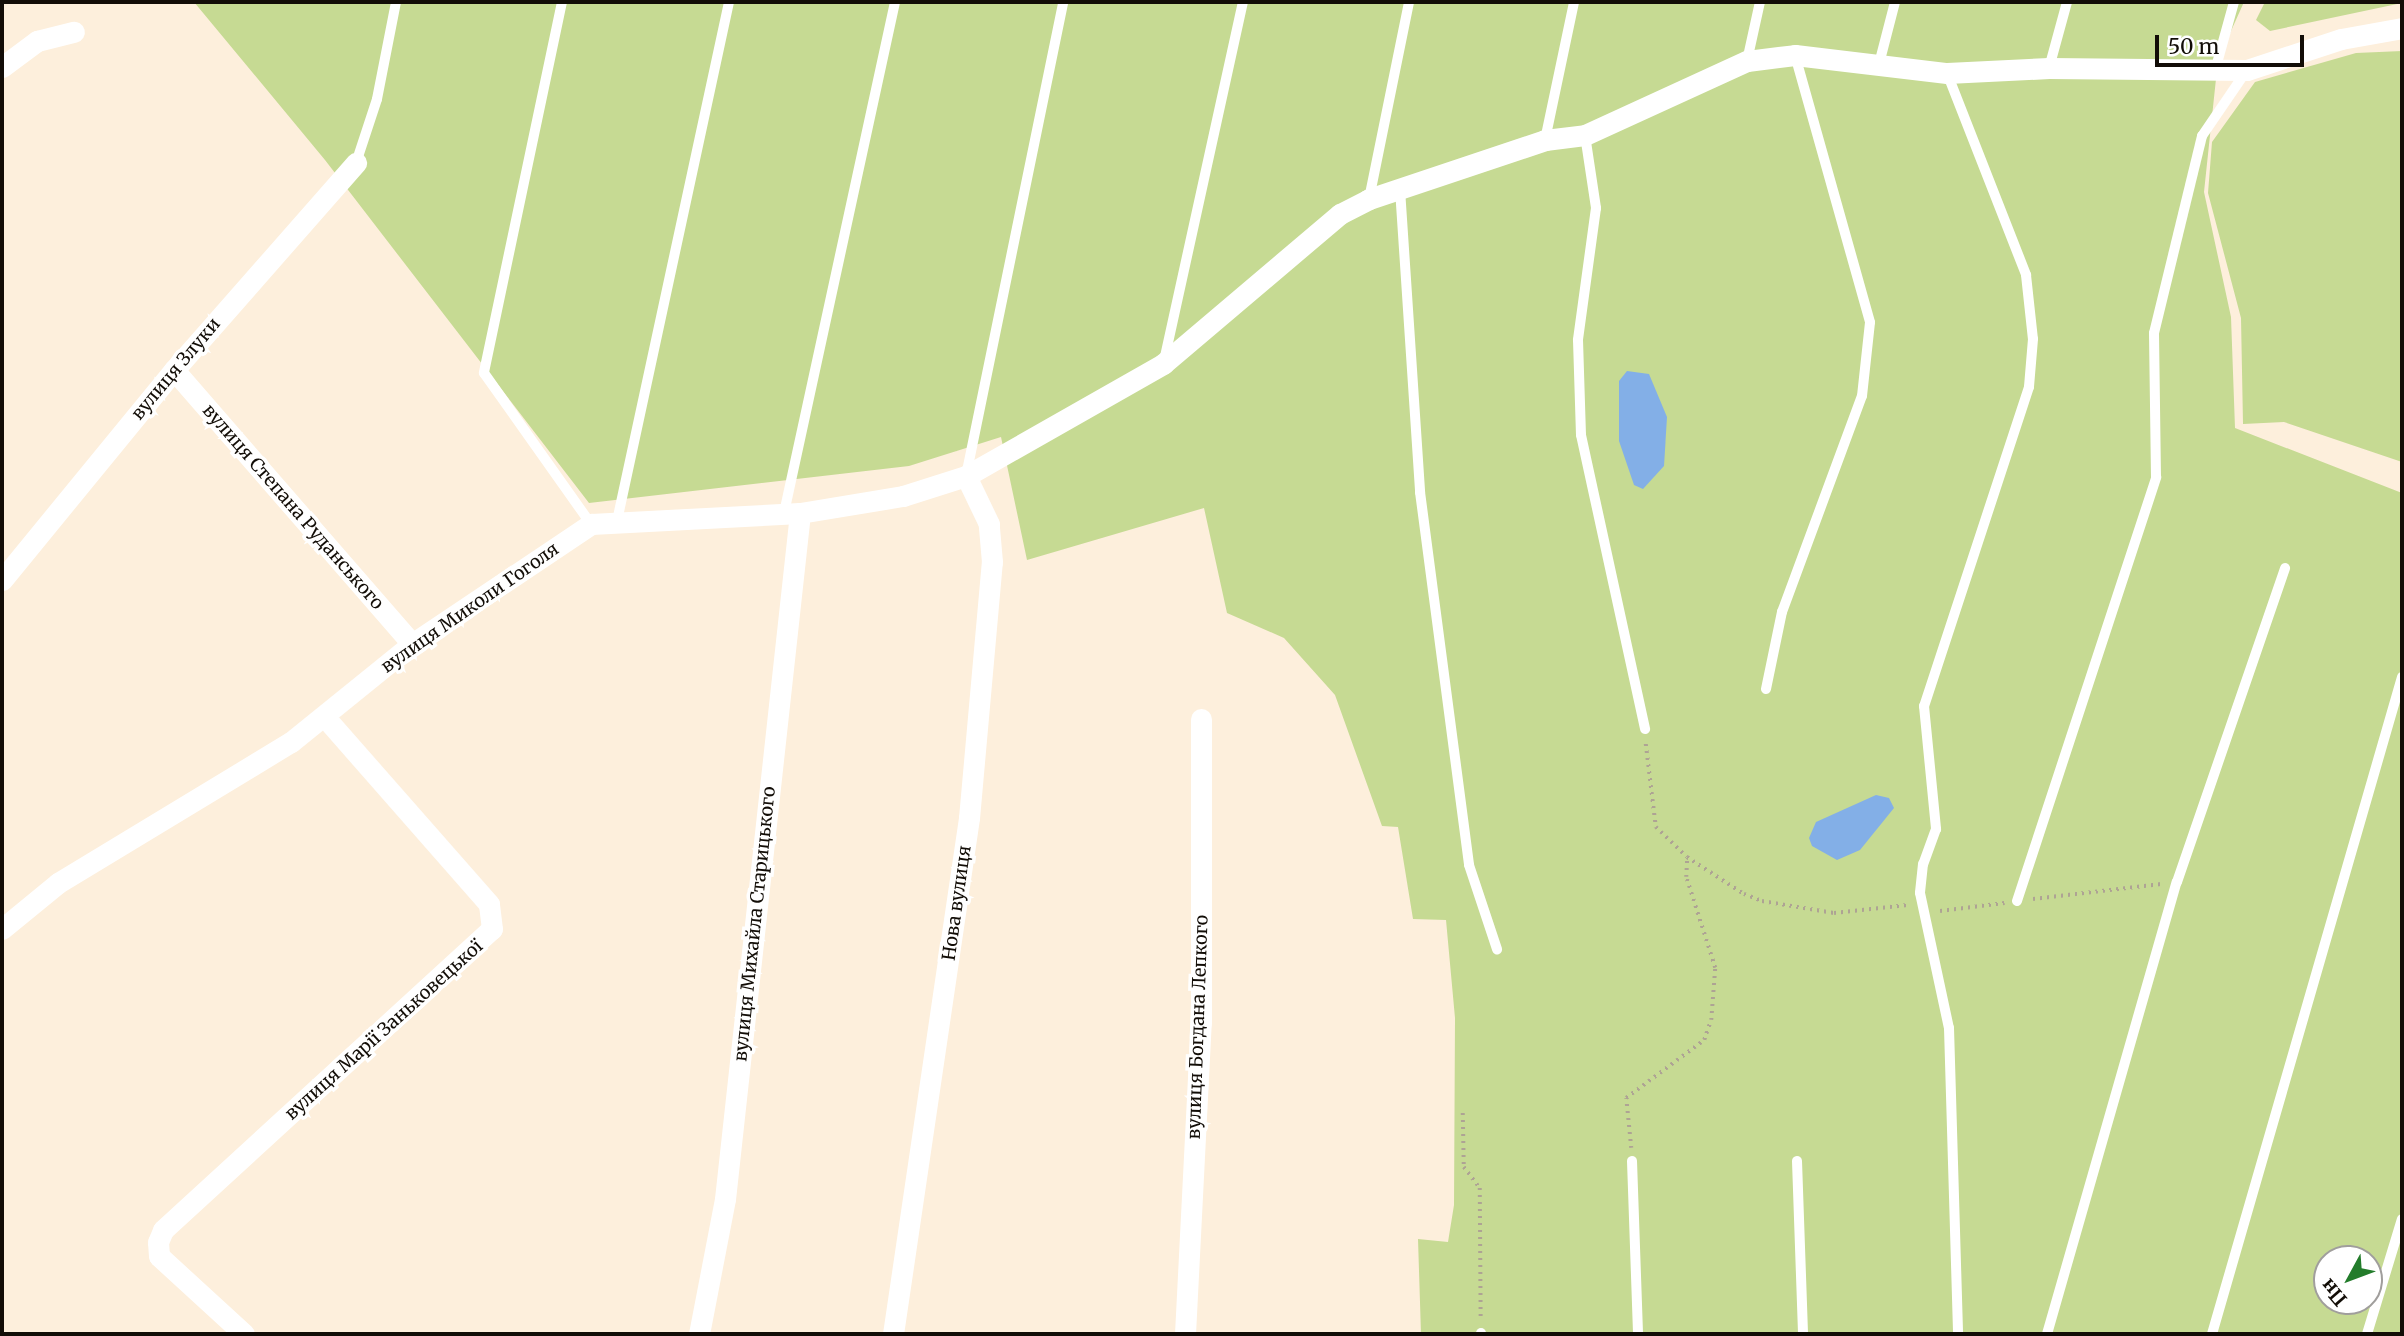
<!DOCTYPE html>
<html>
<head>
<meta charset="utf-8">
<style>
  body { margin:0 }
  #map { position:relative; width:2404px; height:1336px; overflow:hidden; background:#fdefdc; font-family:Merriweather,serif }
  div>[style] { position:absolute }
  .green>* { inset:0; background:#c6da93 }
  .water>* { inset:0; background:#83afe7 }
  .path>* { height:3.5px; margin-top:-1.75px; transform-origin:0; background:repeating-linear-gradient(90deg,#aea394 0 2px,transparent 0 7px) }
  .lane>* { height:10px; margin:-5px; padding:0 5px; transform-origin:5px; border-radius:5px; background:#fff }
  .street>* { height:21px; margin:-10.5px; padding:0 10.5px; transform-origin:10.5px; border-radius:10.5px; background:#fff }
  span { translate:-50% -50%; white-space:nowrap; text-align:center; line-height:1.15; -webkit-text-stroke:7px #fff; paint-order:stroke }
  .street-label { font-size:18px; color:#120d07 }
  .frame { position:absolute; inset:0; border:4px solid #120d07; pointer-events:none }
  .north { position:absolute; left:2313px; top:1245px; width:70px; height:70px; box-sizing:border-box; background:#fff; border:2px solid #a09e9c; border-radius:50%; rotate:229deg; font-size:19px; font-weight:700; line-height:28px; text-align:center; color:#120d07 }
  .north::after { content:''; display:block; margin:auto; width:24px; height:32px; background:#237c2b; clip-path:polygon(50% 0,100% 100%,50% 72%,0 100%) }
  .scale { position:absolute; left:2155px; top:35px; width:149px; height:32px; box-sizing:border-box; border:4px solid #120d07; border-top:0; padding-left:9px; font-size:21px; line-height:24px; white-space:nowrap; color:#120d07; -webkit-text-stroke:5px #fff; paint-order:stroke }
</style>
</head>
<body>
<div id="map">
  <div class="green">
    <i style="clip-path:polygon(evenodd,194px 2px,2244px 2px,2218px 60px,2204px 192px,2231px 317px,2235px 428px,2402px 493px,2402px 1334px,1421px 1334px,1418px 1239px,1448px 1242px,1454px 1205px,1455px 1018px,1446px 920px,1413px 919px,1398px 827px,1382px 826px,1335px 695px,1284px 638px,1227px 613px,1204px 508px,1027px 560px,1001px 437px,909px 466px,589px 503px,325px 160px,194px 2px,2327px 1259px,2369px 1259px,2369px 1301px,2327px 1301px,2327px 1259px)"></i>
    <i style="clip-path:polygon(2265px 2px,2402px 2px,2402px 3px,2270px 31px,2256px 20px)"></i>
    <i style="clip-path:polygon(2402px 51px,2402px 462px,2284px 422px,2243px 424px,2241px 318px,2208px 193px,2212px 142px,2255px 82px,2356px 53px)"></i>
  </div>
  <div class="water">
    <i style="clip-path:polygon(1627px 371px,1649px 374px,1667px 417px,1664px 466px,1643px 489px,1634px 485px,1619px 441px,1619px 381px)"></i>
    <i style="clip-path:polygon(1876px 795px,1889px 798px,1894px 808px,1860px 850px,1837px 860px,1812px 846px,1809px 838px,1816px 822px)"></i>
  </div>
  <div class="path">
    <i style="left:1646px;top:744px;width:84px;rotate:83.1deg"></i>
    <i style="left:1656px;top:827px;width:43px;rotate:44.1deg"></i>
    <i style="left:1687px;top:857px;width:68px;rotate:33deg"></i>
    <i style="left:1744px;top:894px;width:19px;rotate:21deg"></i>
    <i style="left:1762px;top:901px;width:73px;rotate:9.5deg"></i>
    <i style="left:1834px;top:913px;width:74px;rotate:-6.2deg"></i>
    <i style="left:2033px;top:899px;width:129px;rotate:-6.7deg"></i>
    <i style="left:1940px;top:911px;width:65px;rotate:-7deg"></i>
    <i style="left:1463px;top:1113px;width:54px;rotate:88.9deg"></i>
    <i style="left:1464px;top:1167px;width:26px;rotate:53deg"></i>
    <i style="left:1480px;top:1188px;width:132px;rotate:89.6deg"></i>
    <i style="left:1631px;top:1148px;width:50px;rotate:-95.7deg"></i>
    <i style="left:1626px;top:1098px;width:97px;rotate:-36.6deg"></i>
    <i style="left:1704px;top:1040px;width:21px;rotate:-71deg"></i>
    <i style="left:1711px;top:1020px;width:52px;rotate:-85.6deg"></i>
    <i style="left:1715px;top:968px;width:96px;rotate:-107.7deg"></i>
    <i style="left:1686px;top:877px;width:20px;rotate:-87deg"></i>
  </div>
  <div class="lane">
    <i style="left:562px;top:2px;width:379px;rotate:101.9deg"></i>
    <i style="left:484px;top:373px;width:185px;rotate:54.7deg"></i>
    <i style="left:1747px;top:61px;width:60px;rotate:-77.6deg"></i>
    <i style="left:1879px;top:64px;width:64px;rotate:-75.5deg"></i>
    <i style="left:2216px;top:67px;width:67px;rotate:-74.5deg"></i>
    <i style="left:2049px;top:68px;width:68px;rotate:-74.7deg"></i>
    <i style="left:1947px;top:73px;width:217px;rotate:68.6deg"></i>
    <i style="left:2026px;top:275px;width:64px;rotate:83.8deg"></i>
    <i style="left:2033px;top:339px;width:48px;rotate:94.8deg"></i>
    <i style="left:2029px;top:387px;width:336px;rotate:108.2deg"></i>
    <i style="left:1924px;top:706px;width:124px;rotate:84.4deg"></i>
    <i style="left:1936px;top:829px;width:37px;rotate:110deg"></i>
    <i style="left:1923px;top:864px;width:29px;rotate:96deg"></i>
    <i style="left:1920px;top:893px;width:138px;rotate:77.9deg"></i>
    <i style="left:1949px;top:1028px;width:306px;rotate:88.3deg"></i>
    <i style="left:1585px;top:135px;width:74px;rotate:81.4deg"></i>
    <i style="left:1596px;top:208px;width:133px;rotate:97.8deg"></i>
    <i style="left:1578px;top:340px;width:95px;rotate:88.2deg"></i>
    <i style="left:1581px;top:435px;width:301px;rotate:77.7deg"></i>
    <i style="left:1545px;top:140px;width:141px;rotate:-78.1deg"></i>
    <i style="left:356px;top:163px;width:67px;rotate:-71.8deg"></i>
    <i style="left:377px;top:99px;width:99px;rotate:-78.9deg"></i>
    <i style="left:1400px;top:189px;width:304px;rotate:86.2deg"></i>
    <i style="left:1420px;top:492px;width:376px;rotate:82.5deg"></i>
    <i style="left:1469px;top:865px;width:89px;rotate:71.6deg"></i>
    <i style="left:1369px;top:199px;width:201px;rotate:-78.5deg"></i>
    <i style="left:1164px;top:361px;width:368px;rotate:-77.6deg"></i>
    <i style="left:966px;top:476px;width:484px;rotate:-78.4deg"></i>
    <i style="left:784px;top:513px;width:523px;rotate:-77.74deg"></i>
    <i style="left:617px;top:521px;width:531px;rotate:-77.82deg"></i>
    <i style="left:1766px;top:689px;width:79px;rotate:-78.3deg"></i>
    <i style="left:1782px;top:612px;width:230px;rotate:-69.7deg"></i>
    <i style="left:1862px;top:396px;width:74px;rotate:-83.8deg"></i>
    <i style="left:1870px;top:322px;width:277px;rotate:-105.7deg"></i>
    <i style="left:2017px;top:901px;width:446px;rotate:-71.8deg"></i>
    <i style="left:2156px;top:477px;width:144px;rotate:-90.8deg"></i>
    <i style="left:2154px;top:333px;width:203px;rotate:-76.3deg"></i>
    <i style="left:2202px;top:136px;width:80px;rotate:-55.7deg"></i>
    <i style="left:1632px;top:1161px;width:173px;rotate:88deg"></i>
    <i style="left:1797px;top:1161px;width:173px;rotate:88deg"></i>
    <i style="left:1481px;top:1333px;width:1px;rotate:90deg"></i>
    <i style="left:2047px;top:1334px;width:470px;rotate:-74deg"></i>
    <i style="left:2177px;top:882px;width:332px;rotate:-71deg"></i>
    <i style="left:2212px;top:1334px;width:684px;rotate:-73.87deg"></i>
    <i style="left:2367px;top:1334px;width:120px;rotate:-73.1deg"></i>
  </div>
  <div class="street">
    <i style="left:2px;top:67px;width:44px;rotate:-36.6deg"></i>
    <i style="left:37px;top:41px;width:38px;rotate:-14deg"></i>
    <i style="left:174px;top:370px;width:363px;rotate:49deg"></i>
    <i style="left:2px;top:580px;width:271px;rotate:-50.7deg"></i>
    <i style="left:174px;top:370px;width:276px;rotate:-48.7deg"></i>
    <i style="left:2px;top:929px;width:72px;rotate:-39.4deg"></i>
    <i style="left:58px;top:883px;width:272px;rotate:-31.2deg"></i>
    <i style="left:291px;top:742px;width:156px;rotate:-39deg"></i>
    <i style="left:412px;top:644px;width:216px;rotate:-33.8deg"></i>
    <i style="left:591px;top:524px;width:209px;rotate:-3deg"></i>
    <i style="left:800px;top:513px;width:104px;rotate:-9.4deg"></i>
    <i style="left:903px;top:496px;width:66px;rotate:-17.6deg"></i>
    <i style="left:966px;top:476px;width:227px;rotate:-29.6deg"></i>
    <i style="left:1163px;top:364px;width:232px;rotate:-40.3deg"></i>
    <i style="left:1340px;top:214px;width:33px;rotate:-27deg"></i>
    <i style="left:1369px;top:199px;width:186px;rotate:-18.5deg"></i>
    <i style="left:1545px;top:140px;width:40px;rotate:-7.1deg"></i>
    <i style="left:1585px;top:135px;width:178px;rotate:-24.6deg"></i>
    <i style="left:1747px;top:61px;width:48px;rotate:-7.1deg"></i>
    <i style="left:1795px;top:55px;width:153px;rotate:6.8deg"></i>
    <i style="left:1947px;top:73px;width:102px;rotate:-2.8deg"></i>
    <i style="left:2049px;top:68px;width:198px;rotate:0.6deg"></i>
    <i style="left:2247px;top:70px;width:99px;rotate:-18.3deg"></i>
    <i style="left:2341px;top:39px;width:62px;rotate:-10.2deg"></i>
    <i style="left:244px;top:1334px;width:115px;rotate:-137.5deg"></i>
    <i style="left:159px;top:1256px;width:14px;rotate:-94deg"></i>
    <i style="left:158px;top:1242px;width:13px;rotate:-67deg"></i>
    <i style="left:163px;top:1230px;width:446px;rotate:-42.5deg"></i>
    <i style="left:492px;top:929px;width:25px;rotate:-97deg"></i>
    <i style="left:489px;top:904px;width:250px;rotate:-131.3deg"></i>
    <i style="left:699px;top:1334px;width:137px;rotate:-79.1deg"></i>
    <i style="left:725px;top:1199px;width:690px;rotate:-83.76deg"></i>
    <i style="left:893px;top:1334px;width:522px;rotate:-81.62deg"></i>
    <i style="left:969px;top:818px;width:257px;rotate:-84.9deg"></i>
    <i style="left:992px;top:562px;width:38px;rotate:-95deg"></i>
    <i style="left:989px;top:524px;width:53px;rotate:-115.6deg"></i>
    <i style="left:1185px;top:1334px;width:311px;rotate:-87.1deg"></i>
    <i style="left:1201px;top:1023px;width:304px;rotate:-90deg"></i>
  </div>
  <div class="street-label">
    <span style="left:176px;top:369px;rotate:-50deg">вулиця Злуки</span>
    <span style="left:293px;top:507px;rotate:49deg">вулиця Степана Руданського</span>
    <span style="left:470px;top:608px;rotate:-35deg">вулиця Миколи Гоголя</span>
    <span style="left:957px;top:903px;rotate:-82deg">Нова вулиця</span>
    <span style="left:755px;top:924px;rotate:-84deg">вулиця Михайла Старицького</span>
    <span style="left:1198px;top:1027px;rotate:-88deg">вулиця Богдана Лепкого</span>
    <span style="left:384px;top:1030px;rotate:-42deg">вулиця Марії Заньковецької</span>
  </div>
  <div class="frame"></div>
  <div class="north">Пн</div>
  <div class="scale">50 m</div>
</div>
</body>
</html>
